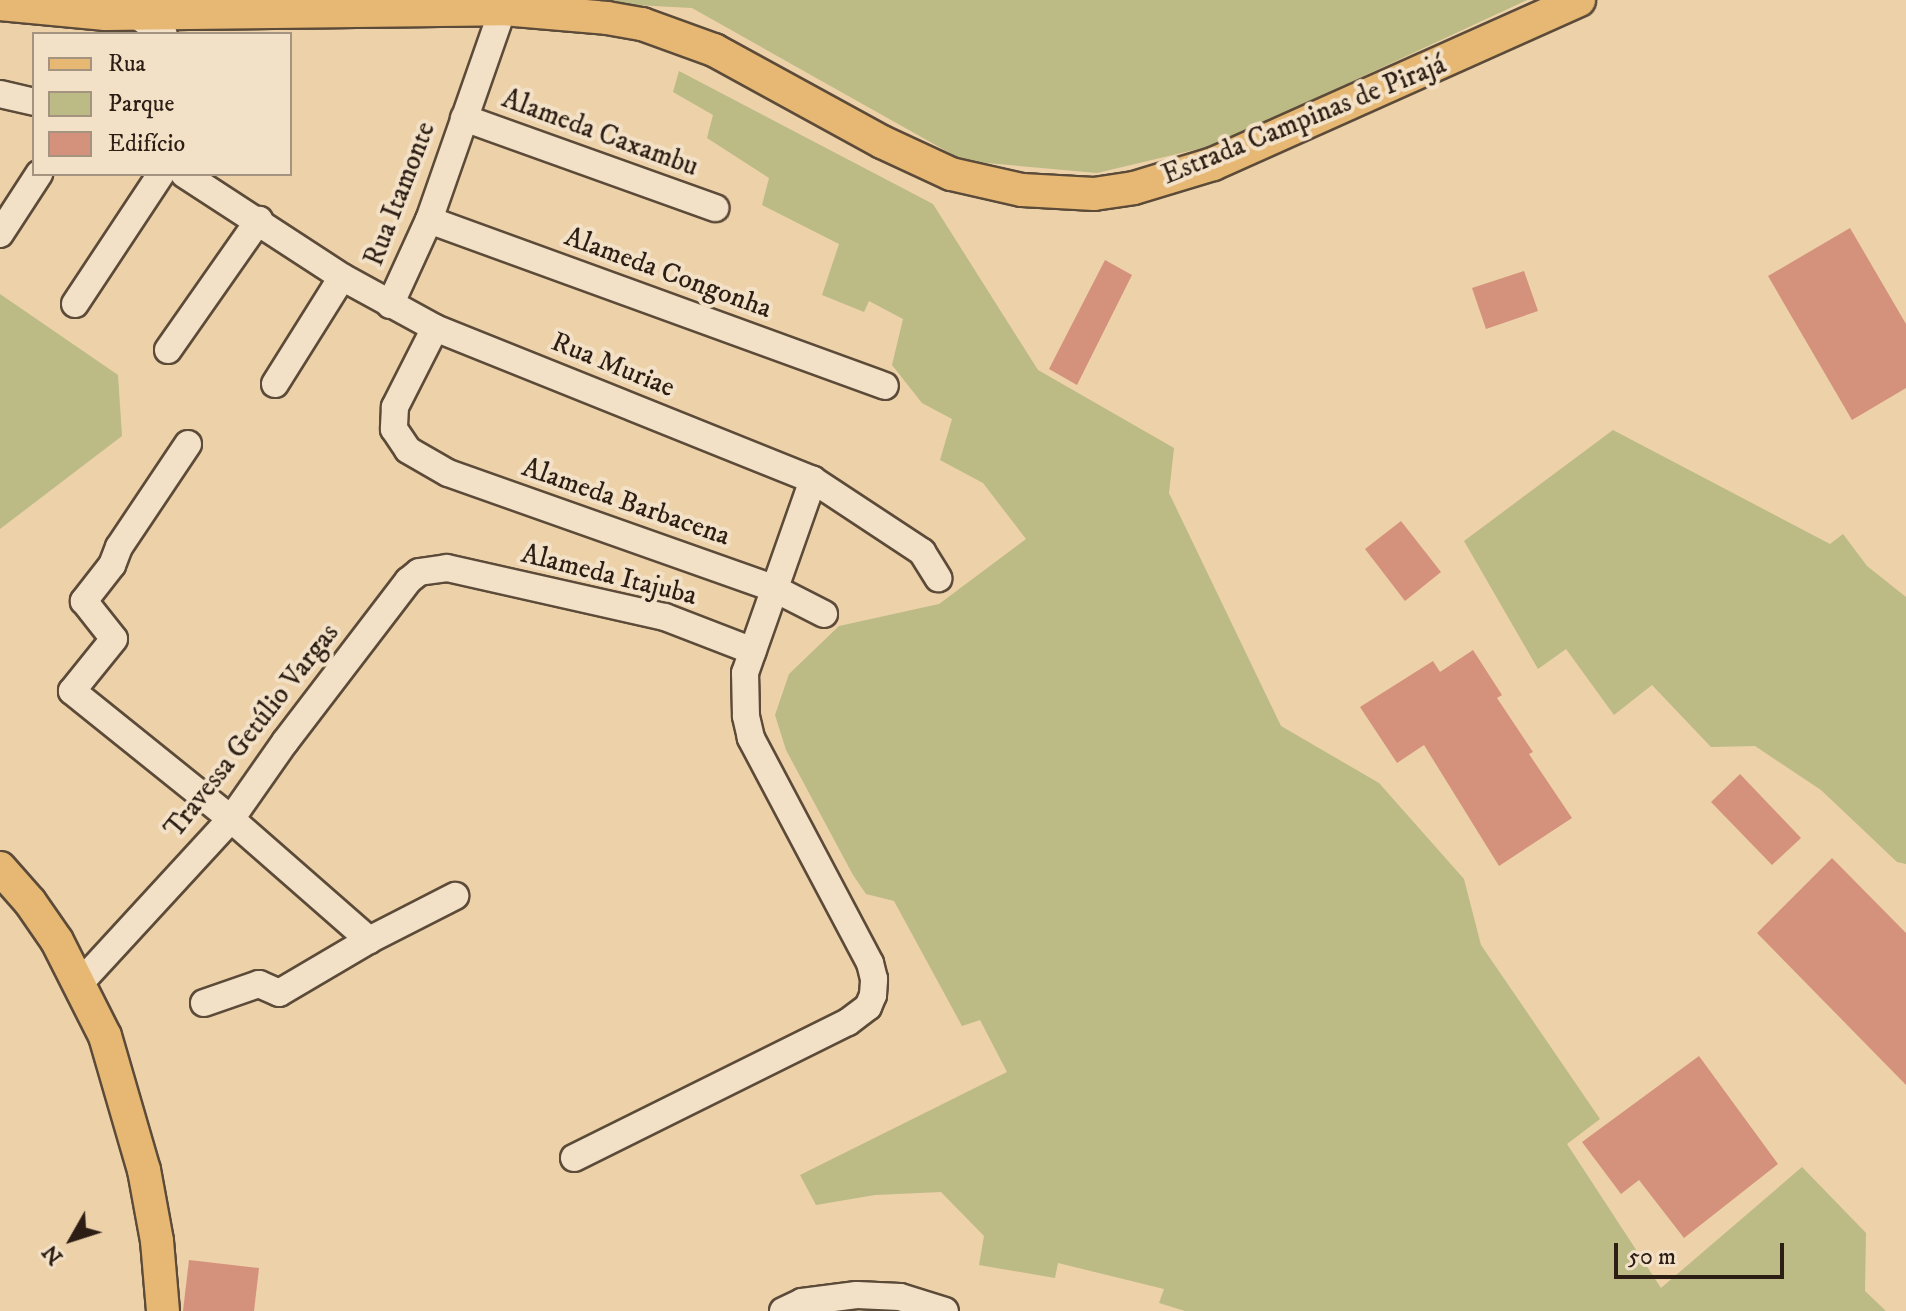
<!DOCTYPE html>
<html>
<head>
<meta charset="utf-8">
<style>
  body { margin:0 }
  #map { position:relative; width:1906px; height:1311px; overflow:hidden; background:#edd1a9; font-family:"IM FELL DW Pica",serif }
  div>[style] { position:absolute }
  .green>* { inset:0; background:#bcba85 }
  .building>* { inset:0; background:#d4927d }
  .roads { filter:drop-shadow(2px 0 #5c4b39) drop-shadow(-2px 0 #5c4b39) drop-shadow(0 2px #5c4b39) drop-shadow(0 -2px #5c4b39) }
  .minor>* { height:26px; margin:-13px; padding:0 13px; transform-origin:13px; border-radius:13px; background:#f3e1c7 }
  .major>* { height:32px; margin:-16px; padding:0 16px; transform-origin:16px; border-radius:16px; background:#e6b874 }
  span { translate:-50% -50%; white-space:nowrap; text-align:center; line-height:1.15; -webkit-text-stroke:8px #f3e1c7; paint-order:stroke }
  .street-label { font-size:28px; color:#2c1e14 }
  .legend { position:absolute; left:32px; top:32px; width:260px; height:144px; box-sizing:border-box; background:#f3e1c7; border:2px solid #a3937f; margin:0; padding:10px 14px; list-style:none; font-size:24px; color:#2c1e14 }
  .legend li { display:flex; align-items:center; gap:16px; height:40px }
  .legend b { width:40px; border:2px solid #a3937f }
  .north { position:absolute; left:32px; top:1199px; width:80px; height:80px; -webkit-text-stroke:6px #f3e1c7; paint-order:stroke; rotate:231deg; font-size:22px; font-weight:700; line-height:32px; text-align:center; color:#2c1e14 }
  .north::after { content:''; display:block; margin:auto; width:28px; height:36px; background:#2c1e14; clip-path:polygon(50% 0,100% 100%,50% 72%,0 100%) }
  .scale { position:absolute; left:1614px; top:1243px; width:170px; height:36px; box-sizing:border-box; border:4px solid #2c1e14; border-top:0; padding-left:10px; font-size:24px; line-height:28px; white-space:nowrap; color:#2c1e14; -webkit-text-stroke:6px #f3e1c7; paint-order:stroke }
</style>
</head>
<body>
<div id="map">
  <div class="green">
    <i style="clip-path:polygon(539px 0,1527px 0,1215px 145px,1097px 173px,964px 161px,692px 8px)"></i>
    <i style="clip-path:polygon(679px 71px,933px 204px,1038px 370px,1174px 448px,1169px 493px,1281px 726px,1379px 783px,1464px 879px,1481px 945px,1600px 1119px,1567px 1144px,1661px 1288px,1802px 1167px,1866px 1233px,1865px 1291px,1886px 1311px,1185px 1311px,1159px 1303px,1164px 1289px,1058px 1263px,1055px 1278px,979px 1265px,984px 1236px,941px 1192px,875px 1195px,816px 1205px,800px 1175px,1007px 1072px,980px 1020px,962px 1026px,894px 901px,866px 894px,853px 875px,786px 750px,775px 715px,789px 674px,839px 626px,939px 604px,1026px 539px,983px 483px,940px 460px,952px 419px,922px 403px,892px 365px,903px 319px,869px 301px,864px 312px,822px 295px,839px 244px,762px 205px,769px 178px,707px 138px,713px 115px,673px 92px)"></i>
    <i style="clip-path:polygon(0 294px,118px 375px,122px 436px,0 529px)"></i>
    <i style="clip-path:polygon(1613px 430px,1830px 544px,1843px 534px,1867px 566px,1906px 597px,1906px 864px,1897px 862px,1821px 790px,1755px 746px,1711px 747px,1652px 685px,1614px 715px,1566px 649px,1538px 669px,1464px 541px)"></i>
  </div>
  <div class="building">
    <i style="clip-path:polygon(1850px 228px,1906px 324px,1906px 388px,1852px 420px,1768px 276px)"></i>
    <i style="clip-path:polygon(1105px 260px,1132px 275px,1077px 385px,1049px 369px)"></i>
    <i style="clip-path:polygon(1524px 271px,1538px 311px,1486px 329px,1472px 288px)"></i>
    <i style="clip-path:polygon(1401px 521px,1441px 572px,1405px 601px,1365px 549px)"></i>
    <i style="clip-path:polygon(1473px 650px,1502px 695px,1497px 698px,1533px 752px,1529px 754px,1572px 818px,1499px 866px,1424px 745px,1397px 763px,1360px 707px,1433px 661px,1440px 672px)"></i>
    <i style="clip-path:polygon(1740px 774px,1801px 838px,1772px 865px,1711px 802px)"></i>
    <i style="clip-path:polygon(1832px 858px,1906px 933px,1906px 1085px,1757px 933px)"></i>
    <i style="clip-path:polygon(1699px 1056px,1778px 1164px,1684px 1238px,1639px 1180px,1621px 1194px,1582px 1142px)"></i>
    <i style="clip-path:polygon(189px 1260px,259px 1268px,254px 1311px,183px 1311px)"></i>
  </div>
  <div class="roads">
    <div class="minor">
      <i style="left:135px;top:14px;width:35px;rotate:35deg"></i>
      <i style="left:0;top:94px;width:35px;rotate:13deg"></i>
      <i style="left:464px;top:118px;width:267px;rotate:19.7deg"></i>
      <i style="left:184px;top:174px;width:189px;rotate:33.1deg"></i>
      <i style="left:342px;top:277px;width:106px;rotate:28.7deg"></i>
      <i style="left:435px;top:328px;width:407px;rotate:21.9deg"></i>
      <i style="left:813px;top:480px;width:131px;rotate:33.4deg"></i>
      <i style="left:922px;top:552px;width:31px;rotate:58deg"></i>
      <i style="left:429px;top:220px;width:485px;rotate:20deg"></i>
      <i style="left:0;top:234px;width:72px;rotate:-57deg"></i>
      <i style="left:75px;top:304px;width:156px;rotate:-56.5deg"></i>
      <i style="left:390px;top:305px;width:94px;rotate:-65.4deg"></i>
      <i style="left:429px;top:220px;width:224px;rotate:-70.7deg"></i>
      <i style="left:435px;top:328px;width:89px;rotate:116.9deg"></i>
      <i style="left:395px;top:407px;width:22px;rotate:93deg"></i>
      <i style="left:394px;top:429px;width:25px;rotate:56deg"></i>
      <i style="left:408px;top:450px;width:46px;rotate:29.9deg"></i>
      <i style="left:448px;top:473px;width:347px;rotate:19.5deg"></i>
      <i style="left:775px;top:589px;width:55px;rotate:27deg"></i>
      <i style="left:168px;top:350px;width:159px;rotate:-55deg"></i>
      <i style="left:275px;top:384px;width:126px;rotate:-57.9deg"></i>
      <i style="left:188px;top:444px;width:124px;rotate:123.8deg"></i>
      <i style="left:119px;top:547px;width:19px;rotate:111deg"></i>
      <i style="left:112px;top:565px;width:46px;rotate:127.9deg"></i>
      <i style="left:84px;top:601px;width:48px;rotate:51.7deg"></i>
      <i style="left:114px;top:639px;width:67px;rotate:128.9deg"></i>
      <i style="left:72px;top:691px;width:204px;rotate:38.8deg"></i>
      <i style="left:231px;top:819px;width:184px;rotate:41.2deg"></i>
      <i style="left:81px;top:982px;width:222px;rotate:-47.4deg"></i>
      <i style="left:231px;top:819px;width:94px;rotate:-55deg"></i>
      <i style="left:285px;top:742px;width:203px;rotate:-52.6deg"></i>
      <i style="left:408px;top:581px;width:14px;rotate:-39deg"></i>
      <i style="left:419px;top:572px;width:28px;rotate:-8deg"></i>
      <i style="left:447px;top:568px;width:223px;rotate:12.7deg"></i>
      <i style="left:665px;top:617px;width:94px;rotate:21.1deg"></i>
      <i style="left:204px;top:1003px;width:58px;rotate:-19.1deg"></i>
      <i style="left:259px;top:984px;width:22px;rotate:24deg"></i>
      <i style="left:279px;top:993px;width:104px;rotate:-30.5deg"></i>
      <i style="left:369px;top:940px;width:97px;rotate:-27.1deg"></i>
      <i style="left:574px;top:1158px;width:306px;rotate:-26.4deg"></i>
      <i style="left:848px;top:1022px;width:25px;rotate:-37deg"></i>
      <i style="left:868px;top:1007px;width:13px;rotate:-67deg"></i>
      <i style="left:873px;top:995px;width:16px;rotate:-86deg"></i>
      <i style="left:874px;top:979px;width:16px;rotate:-104deg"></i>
      <i style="left:870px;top:963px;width:255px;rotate:-117.9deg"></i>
      <i style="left:751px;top:738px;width:23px;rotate:-103deg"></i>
      <i style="left:746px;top:716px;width:43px;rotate:-91.3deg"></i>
      <i style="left:745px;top:673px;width:205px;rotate:-70.6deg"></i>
      <i style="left:783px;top:1311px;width:21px;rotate:-25deg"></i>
      <i style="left:802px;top:1302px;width:55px;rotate:-7.3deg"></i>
      <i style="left:857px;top:1295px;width:43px;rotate:2.7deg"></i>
      <i style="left:900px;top:1297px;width:47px;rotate:17.3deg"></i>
    </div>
    <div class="major">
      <i style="left:0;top:4px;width:106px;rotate:5.4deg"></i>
      <i style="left:106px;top:14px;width:397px;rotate:-0.7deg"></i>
      <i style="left:503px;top:9px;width:104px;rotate:4.9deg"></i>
      <i style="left:607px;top:18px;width:36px;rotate:10deg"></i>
      <i style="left:642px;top:24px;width:77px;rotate:19.9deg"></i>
      <i style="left:714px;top:50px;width:192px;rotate:28.7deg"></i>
      <i style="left:882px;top:142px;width:76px;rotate:24.9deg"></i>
      <i style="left:951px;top:174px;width:73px;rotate:12.7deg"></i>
      <i style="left:1022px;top:190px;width:72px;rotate:3.2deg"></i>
      <i style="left:1094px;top:194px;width:40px;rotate:-8.5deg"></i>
      <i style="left:1134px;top:188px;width:83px;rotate:-16.9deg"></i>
      <i style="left:1213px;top:164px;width:401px;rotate:-24.1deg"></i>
      <i style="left:0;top:868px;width:45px;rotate:48.6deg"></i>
      <i style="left:30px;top:902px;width:47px;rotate:55.3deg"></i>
      <i style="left:57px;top:941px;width:106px;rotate:63.2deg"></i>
      <i style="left:105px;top:1036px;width:140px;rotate:73.8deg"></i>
      <i style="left:144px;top:1170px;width:72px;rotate:79.6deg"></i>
      <i style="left:157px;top:1241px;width:70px;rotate:85.1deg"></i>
    </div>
  </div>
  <div class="street-label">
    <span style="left:1304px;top:120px;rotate:-22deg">Estrada Campinas de Pirajá</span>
    <span style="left:600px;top:133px;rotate:20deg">Alameda Caxambu</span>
    <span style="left:400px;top:194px;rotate:-69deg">Rua Itamonte</span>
    <span style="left:668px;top:273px;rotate:20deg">Alameda Congonha</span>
    <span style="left:613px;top:365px;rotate:22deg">Rua Muriae</span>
    <span style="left:626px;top:502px;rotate:19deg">Alameda Barbacena</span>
    <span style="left:609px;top:575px;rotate:14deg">Alameda Itajuba</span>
    <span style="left:252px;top:731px;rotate:-52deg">Travessa Getúlio Vargas</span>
  </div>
  <ul class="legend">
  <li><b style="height:10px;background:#e6b874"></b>Rua</li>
  <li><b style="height:22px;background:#bcba85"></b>Parque</li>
  <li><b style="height:22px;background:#d4927d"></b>Edifício</li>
  </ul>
  <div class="north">N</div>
  <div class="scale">50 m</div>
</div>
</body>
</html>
